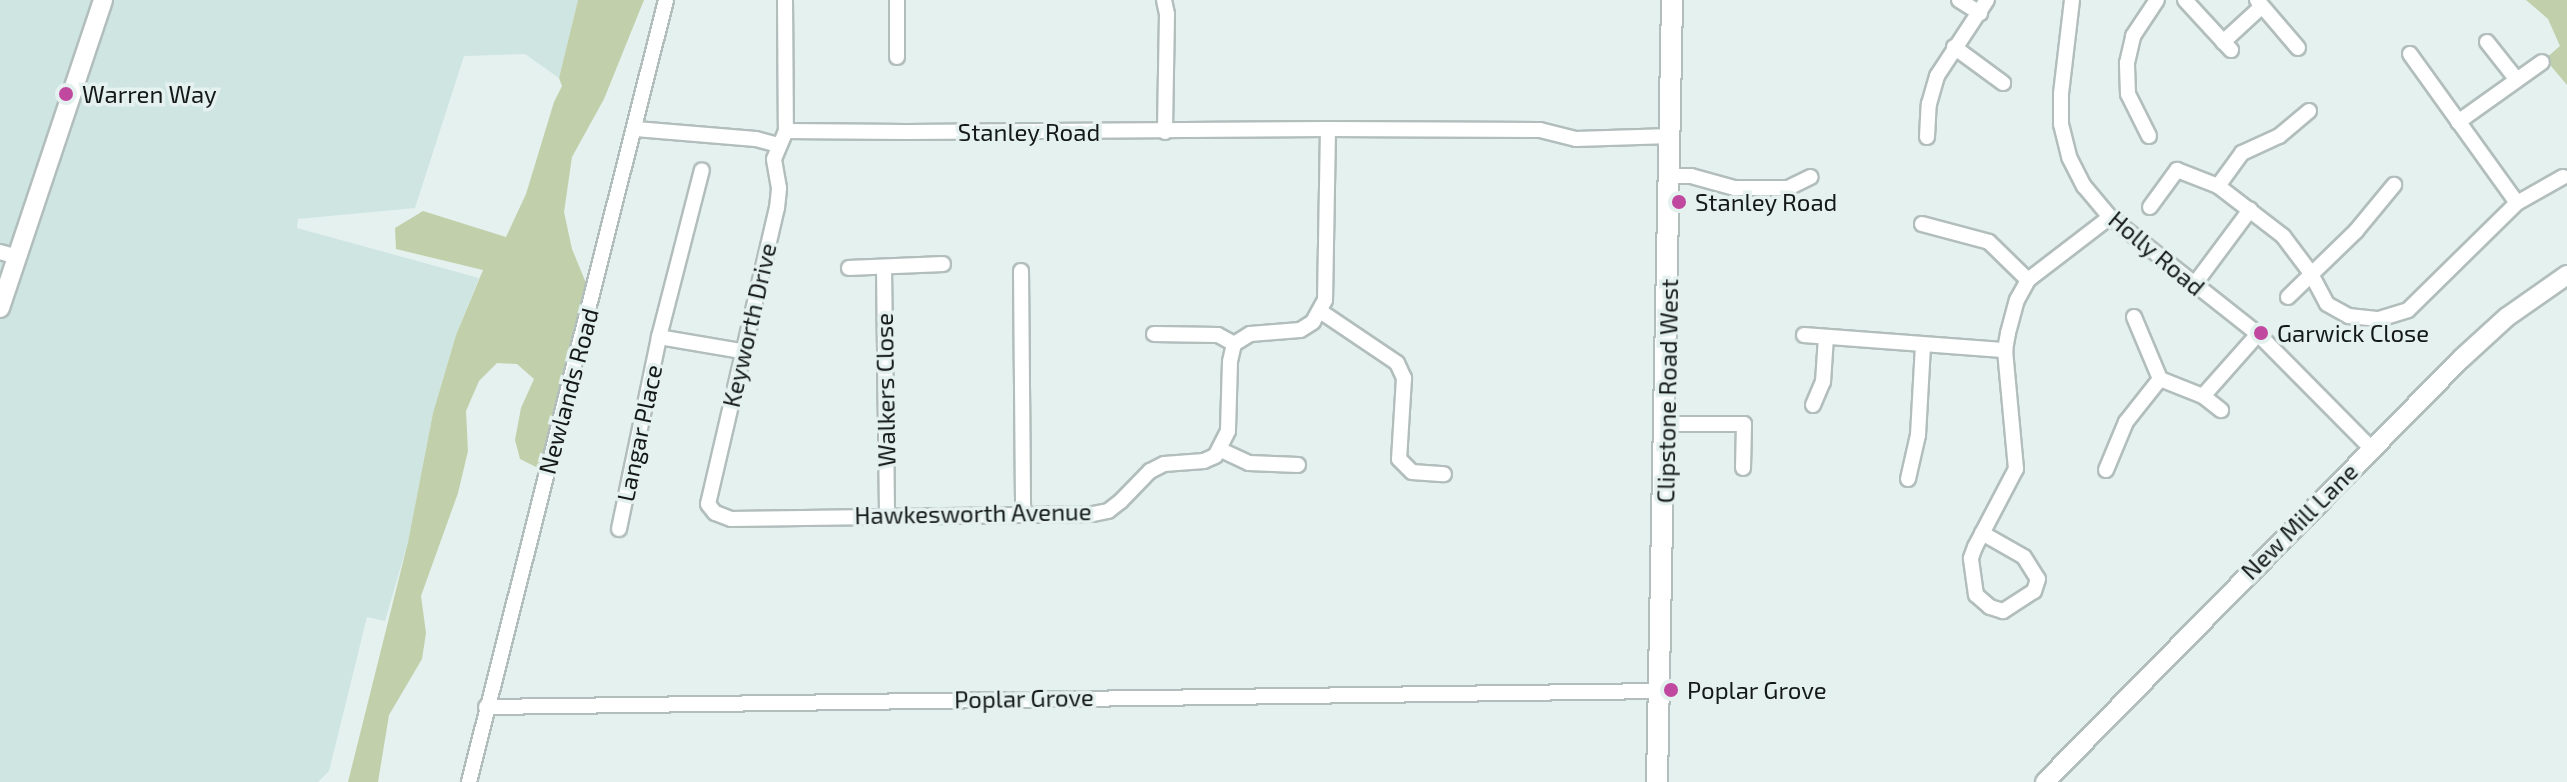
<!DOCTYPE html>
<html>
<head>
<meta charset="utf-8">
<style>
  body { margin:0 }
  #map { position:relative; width:2567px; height:782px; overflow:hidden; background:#e4f1ef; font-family:"Exo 2",sans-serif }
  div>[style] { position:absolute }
  .built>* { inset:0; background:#cee5e2 }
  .green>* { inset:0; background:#c1d0aa }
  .roads { filter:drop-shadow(2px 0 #b2bebc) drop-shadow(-2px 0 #b2bebc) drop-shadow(0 2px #b2bebc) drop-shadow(0 -2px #b2bebc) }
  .minor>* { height:14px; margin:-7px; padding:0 7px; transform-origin:7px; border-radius:7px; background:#fff }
  .tertiary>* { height:18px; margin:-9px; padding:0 9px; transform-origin:9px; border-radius:9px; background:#fff }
  .secondary>* { height:20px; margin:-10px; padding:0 10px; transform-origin:10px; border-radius:10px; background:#fff }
  .dots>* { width:22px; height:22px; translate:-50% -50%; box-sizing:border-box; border:4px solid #e4f1ef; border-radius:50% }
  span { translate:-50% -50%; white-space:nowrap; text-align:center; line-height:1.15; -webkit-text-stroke:7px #e4f1ef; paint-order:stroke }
  .poi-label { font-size:24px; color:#141918 }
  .left { translate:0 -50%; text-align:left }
  .street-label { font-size:24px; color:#141918 }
</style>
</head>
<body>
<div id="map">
  <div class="built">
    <i style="clip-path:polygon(0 0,578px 0,559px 78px,525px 54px,464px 56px,415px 208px,298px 219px,297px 228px,479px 278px,456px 335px,433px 413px,408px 542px,385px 621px,367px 617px,329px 771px,318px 782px,0 782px)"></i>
  </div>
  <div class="green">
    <i style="clip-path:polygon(578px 0,644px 0,604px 99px,572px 157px,564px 212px,572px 249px,586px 283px,540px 469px,520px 459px,515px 440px,521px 408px,534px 379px,517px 364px,497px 363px,479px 381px,466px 411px,468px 451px,458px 493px,421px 596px,426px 633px,422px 659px,389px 715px,378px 782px,348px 782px,408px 542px,433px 413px,456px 335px,483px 270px,396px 249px,395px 228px,423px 211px,506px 237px,526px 194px,554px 102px,562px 86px,559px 78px)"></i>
    <i style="clip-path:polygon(2526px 0,2567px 0,2567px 85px,2545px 59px,2560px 46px,2548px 19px)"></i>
  </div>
  <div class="roads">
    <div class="minor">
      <i style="left:785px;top:0;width:131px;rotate:89.6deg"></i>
      <i style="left:897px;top:0;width:57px;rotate:90deg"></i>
      <i style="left:1164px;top:0;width:14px;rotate:78deg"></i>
      <i style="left:1167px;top:14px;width:118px;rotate:91deg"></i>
      <i style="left:1959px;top:0;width:25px;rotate:32deg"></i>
      <i style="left:2072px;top:0;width:95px;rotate:96.7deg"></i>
      <i style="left:2061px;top:94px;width:30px;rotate:90deg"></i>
      <i style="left:2061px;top:124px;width:34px;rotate:76deg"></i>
      <i style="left:2069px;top:157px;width:33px;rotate:63deg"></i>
      <i style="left:2084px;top:186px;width:40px;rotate:50deg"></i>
      <i style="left:2110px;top:217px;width:189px;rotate:38.3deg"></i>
      <i style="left:2258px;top:334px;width:161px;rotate:45.3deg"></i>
      <i style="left:2185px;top:0;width:68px;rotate:47.4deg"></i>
      <i style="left:2257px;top:0;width:63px;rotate:49.5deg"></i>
      <i style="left:2223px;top:42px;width:52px;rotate:-42.6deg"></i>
      <i style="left:2487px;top:42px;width:48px;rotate:51.7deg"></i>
      <i style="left:1954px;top:47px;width:61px;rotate:36.3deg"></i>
      <i style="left:2410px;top:54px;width:183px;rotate:54.3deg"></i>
      <i style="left:2309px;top:111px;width:39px;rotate:140deg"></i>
      <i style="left:2279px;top:136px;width:41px;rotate:155.3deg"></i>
      <i style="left:2242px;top:153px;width:41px;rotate:126deg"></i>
      <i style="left:2218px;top:186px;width:82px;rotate:37.6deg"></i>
      <i style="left:2283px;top:236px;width:45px;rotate:53.1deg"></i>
      <i style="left:2310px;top:272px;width:36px;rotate:62deg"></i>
      <i style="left:2327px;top:304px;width:25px;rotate:29deg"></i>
      <i style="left:2349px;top:316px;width:30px;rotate:6deg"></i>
      <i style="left:2379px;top:319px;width:30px;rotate:-17deg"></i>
      <i style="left:2408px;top:310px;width:153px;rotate:-44.5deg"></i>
      <i style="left:2517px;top:203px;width:53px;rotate:-29.5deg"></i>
      <i style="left:2458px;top:122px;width:103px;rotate:-35.5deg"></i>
      <i style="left:636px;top:129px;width:120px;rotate:4.8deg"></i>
      <i style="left:756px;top:139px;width:24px;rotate:15deg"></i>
      <i style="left:1328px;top:129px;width:171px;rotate:91deg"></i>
      <i style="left:1325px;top:300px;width:25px;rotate:119deg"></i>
      <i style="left:1313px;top:322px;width:15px;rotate:148deg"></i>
      <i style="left:1300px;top:330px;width:50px;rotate:175.4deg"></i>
      <i style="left:1250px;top:334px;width:19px;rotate:148deg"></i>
      <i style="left:1234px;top:344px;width:18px;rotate:103deg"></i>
      <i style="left:1230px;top:362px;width:69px;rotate:91.7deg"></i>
      <i style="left:1228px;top:431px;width:28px;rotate:117deg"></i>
      <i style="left:1215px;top:456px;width:12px;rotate:156deg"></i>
      <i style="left:1204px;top:461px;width:40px;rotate:175.7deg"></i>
      <i style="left:1164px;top:464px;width:16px;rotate:153deg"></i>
      <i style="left:1150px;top:471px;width:42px;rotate:134deg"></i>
      <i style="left:1121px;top:501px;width:16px;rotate:142deg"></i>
      <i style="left:1108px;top:511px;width:16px;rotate:169deg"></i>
      <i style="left:1092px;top:514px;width:361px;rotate:179.2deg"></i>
      <i style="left:731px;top:519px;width:17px;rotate:-159deg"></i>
      <i style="left:715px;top:513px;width:11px;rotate:-128deg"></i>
      <i style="left:708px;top:504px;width:304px;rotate:-76.9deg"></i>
      <i style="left:777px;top:208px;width:20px;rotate:-84deg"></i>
      <i style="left:779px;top:188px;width:29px;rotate:-100deg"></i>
      <i style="left:774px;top:159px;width:30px;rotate:-67deg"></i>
      <i style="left:786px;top:131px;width:120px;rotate:0.5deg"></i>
      <i style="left:906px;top:132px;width:422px;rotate:-0.4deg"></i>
      <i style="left:1328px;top:129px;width:212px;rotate:0.3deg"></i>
      <i style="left:1540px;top:130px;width:37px;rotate:14deg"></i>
      <i style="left:1576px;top:139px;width:95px;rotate:-1.8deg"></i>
      <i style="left:2149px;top:136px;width:47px;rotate:-116.6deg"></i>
      <i style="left:2128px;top:94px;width:31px;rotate:-92deg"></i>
      <i style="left:2127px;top:63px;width:28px;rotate:-77deg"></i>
      <i style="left:2133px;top:36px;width:43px;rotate:-56.3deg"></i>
      <i style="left:1927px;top:137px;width:33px;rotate:-87deg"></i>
      <i style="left:1929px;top:104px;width:29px;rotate:-74deg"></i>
      <i style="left:1937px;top:76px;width:91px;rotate:-56.7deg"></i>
      <i style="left:1671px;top:176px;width:20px"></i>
      <i style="left:1691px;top:176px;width:46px;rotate:15.3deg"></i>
      <i style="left:1735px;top:188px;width:53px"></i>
      <i style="left:1788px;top:188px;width:25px;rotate:-26deg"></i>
      <i style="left:2150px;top:207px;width:46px;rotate:-53.9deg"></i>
      <i style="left:2177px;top:170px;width:44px;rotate:21.3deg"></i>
      <i style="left:1922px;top:224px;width:69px;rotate:15deg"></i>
      <i style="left:1989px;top:242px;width:54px;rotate:44.3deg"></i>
      <i style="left:0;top:252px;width:18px;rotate:16deg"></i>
      <i style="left:884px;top:267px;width:247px;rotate:89.3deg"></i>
      <i style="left:849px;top:268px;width:94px;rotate:-2.4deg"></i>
      <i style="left:1021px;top:271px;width:242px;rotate:89.5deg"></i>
      <i style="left:2194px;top:285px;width:94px;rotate:-53.3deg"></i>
      <i style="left:2288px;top:297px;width:95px;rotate:-44.1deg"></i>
      <i style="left:2356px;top:231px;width:60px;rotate:-50.4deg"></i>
      <i style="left:1320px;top:311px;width:93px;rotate:34deg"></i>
      <i style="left:1397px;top:363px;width:17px;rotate:65deg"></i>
      <i style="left:1404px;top:378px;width:81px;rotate:93.5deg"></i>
      <i style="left:1399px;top:459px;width:18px;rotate:45deg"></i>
      <i style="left:1412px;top:472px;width:32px;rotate:4deg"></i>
      <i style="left:2134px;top:317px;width:67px;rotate:67.2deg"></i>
      <i style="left:1154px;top:334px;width:64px;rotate:0.9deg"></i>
      <i style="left:1218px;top:335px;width:18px;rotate:29deg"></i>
      <i style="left:1804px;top:335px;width:202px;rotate:4.3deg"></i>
      <i style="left:659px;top:337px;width:83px;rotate:9.7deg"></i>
      <i style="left:2203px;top:396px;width:23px;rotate:38deg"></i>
      <i style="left:1813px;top:405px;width:25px;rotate:-67deg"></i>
      <i style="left:1823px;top:382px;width:45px;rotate:-86.2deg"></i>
      <i style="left:1666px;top:424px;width:78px"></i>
      <i style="left:1744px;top:424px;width:44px;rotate:91.3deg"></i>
      <i style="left:1221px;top:450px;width:31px;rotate:25deg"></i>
      <i style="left:1249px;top:463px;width:49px;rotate:2.3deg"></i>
      <i style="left:2106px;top:470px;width:52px;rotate:-67.4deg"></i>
      <i style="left:2126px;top:422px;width:55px;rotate:-51.7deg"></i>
      <i style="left:2160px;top:379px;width:46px;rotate:21.6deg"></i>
      <i style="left:2203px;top:396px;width:83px;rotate:-48.4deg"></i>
      <i style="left:1908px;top:479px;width:45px;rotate:-77.2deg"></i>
      <i style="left:1918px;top:435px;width:90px;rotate:-86.8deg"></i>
      <i style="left:619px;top:529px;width:196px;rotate:-78.2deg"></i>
      <i style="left:659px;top:337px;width:172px;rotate:-75.6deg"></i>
      <i style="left:1982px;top:533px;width:48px;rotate:29.7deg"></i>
      <i style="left:2024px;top:557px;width:26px;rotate:58deg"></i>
      <i style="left:2038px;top:579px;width:13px;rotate:108deg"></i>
      <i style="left:2034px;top:591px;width:37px;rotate:147deg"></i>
      <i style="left:2003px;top:611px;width:14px;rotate:-163deg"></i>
      <i style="left:1990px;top:607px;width:18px;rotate:-139deg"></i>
      <i style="left:1976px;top:595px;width:37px;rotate:-98deg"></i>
      <i style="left:1971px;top:558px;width:12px;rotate:-70deg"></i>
      <i style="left:1975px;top:547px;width:88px;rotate:-62.3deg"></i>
      <i style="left:2016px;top:469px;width:120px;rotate:-95.3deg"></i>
      <i style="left:2005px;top:350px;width:17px;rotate:-80deg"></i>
      <i style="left:2008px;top:333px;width:34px;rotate:-75deg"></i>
      <i style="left:2017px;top:300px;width:23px;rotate:-61deg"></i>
      <i style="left:2028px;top:280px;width:103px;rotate:-37.5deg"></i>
      <i style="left:486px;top:707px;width:1173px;rotate:-0.78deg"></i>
      <i style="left:469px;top:782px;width:806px;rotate:-75.86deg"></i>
    </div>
    <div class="tertiary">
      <i style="left:0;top:308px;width:325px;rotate:-71.5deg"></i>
      <i style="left:2045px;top:782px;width:593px;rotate:-45.48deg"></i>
      <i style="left:2461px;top:359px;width:62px;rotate:-42.4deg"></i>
      <i style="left:2507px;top:317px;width:73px;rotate:-35deg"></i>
    </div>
    <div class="secondary">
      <i style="left:1657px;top:782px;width:782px;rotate:-88.9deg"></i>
    </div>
  </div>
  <div class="dots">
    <i style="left:66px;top:94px;background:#c0499f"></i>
    <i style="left:1679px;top:202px;background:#c0499f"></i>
    <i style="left:2261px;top:333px;background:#c0499f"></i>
    <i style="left:1671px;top:690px;background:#c0499f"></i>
  </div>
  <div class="poi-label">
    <span class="left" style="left:82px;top:94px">Warren Way</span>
    <span class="left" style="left:1695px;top:202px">Stanley Road</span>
    <span class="left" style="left:2277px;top:333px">Garwick Close</span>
    <span class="left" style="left:1687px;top:690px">Poplar Grove</span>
  </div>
  <div class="street-label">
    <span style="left:1029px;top:132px">Stanley Road</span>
    <span style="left:2157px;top:253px;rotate:40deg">Holly Road</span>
    <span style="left:749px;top:325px;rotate:-77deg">Keyworth Drive</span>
    <span style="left:885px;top:390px;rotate:-91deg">Walkers Close</span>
    <span style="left:568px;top:391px;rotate:-75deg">Newlands Road</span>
    <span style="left:1667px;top:391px;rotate:-89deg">Clipstone Road West</span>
    <span style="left:639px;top:433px;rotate:-78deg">Langar Place</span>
    <span style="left:973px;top:513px;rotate:-1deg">Hawkesworth Avenue</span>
    <span style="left:2299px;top:521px;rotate:-45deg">New Mill Lane</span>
    <span style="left:1024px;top:698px;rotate:-1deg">Poplar Grove</span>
  </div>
</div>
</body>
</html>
